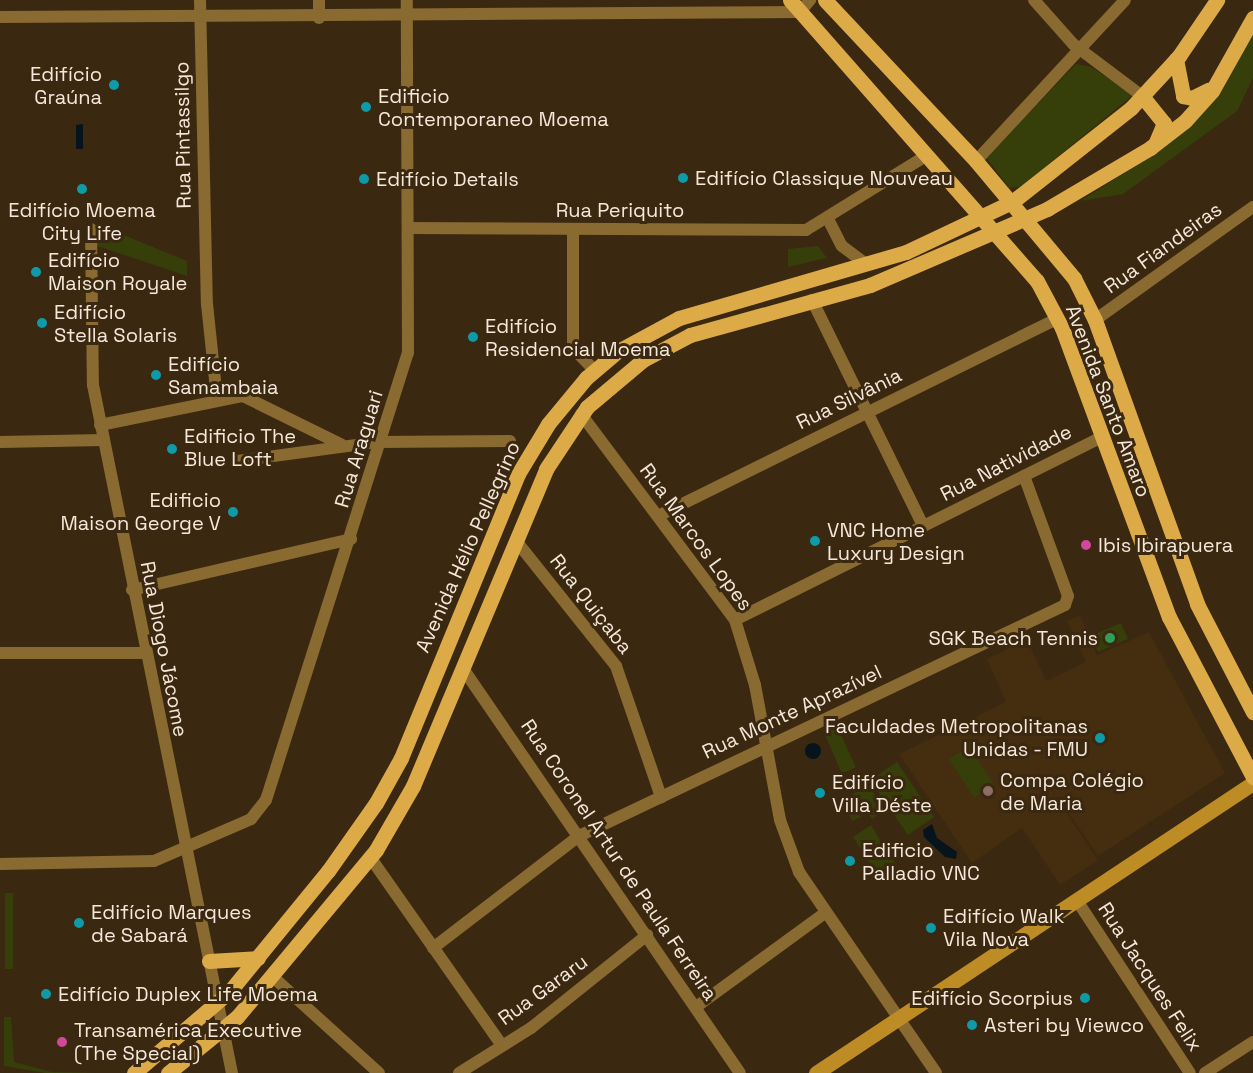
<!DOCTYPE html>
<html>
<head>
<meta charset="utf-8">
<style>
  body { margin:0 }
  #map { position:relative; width:1253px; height:1073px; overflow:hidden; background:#3b2810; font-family:"Space Grotesk",sans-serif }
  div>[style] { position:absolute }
  .built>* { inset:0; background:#452d0f }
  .green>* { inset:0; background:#363e09 }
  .water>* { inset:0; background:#07141d }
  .round { border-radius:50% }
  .street>* { height:12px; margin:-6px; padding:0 6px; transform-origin:6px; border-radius:6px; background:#896a31 }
  .secondary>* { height:15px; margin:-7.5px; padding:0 7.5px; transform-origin:7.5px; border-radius:7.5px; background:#be8c24 }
  .primary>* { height:15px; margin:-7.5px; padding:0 7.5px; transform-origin:7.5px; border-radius:7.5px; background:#ddaa48 }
  .dots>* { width:16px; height:16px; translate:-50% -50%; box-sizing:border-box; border:3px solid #3b2810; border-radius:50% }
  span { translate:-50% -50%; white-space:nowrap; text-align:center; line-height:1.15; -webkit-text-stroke:6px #3b2810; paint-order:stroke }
  .poi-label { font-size:20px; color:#f5e8da }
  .right { translate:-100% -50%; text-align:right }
  .left { translate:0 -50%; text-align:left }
  .street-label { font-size:20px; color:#f5e8da }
</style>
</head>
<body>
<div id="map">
  <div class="built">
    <i style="clip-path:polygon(1080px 615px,1097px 655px,1149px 632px,1225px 773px,1098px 856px,1031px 759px,1098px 860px,1060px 885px,1022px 828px,972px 863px,899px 754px,1006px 702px,987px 659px,1027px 640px,1046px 681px,1086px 662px,1067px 621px)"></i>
  </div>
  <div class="green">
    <i style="clip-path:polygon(1253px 30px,1253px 78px,1237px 111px,1123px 194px,1080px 201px,1164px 148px,1210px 105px)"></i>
    <i style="clip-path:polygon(1076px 64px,1091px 67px,1133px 95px,1021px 187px,1009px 188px,986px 157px)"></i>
    <i style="clip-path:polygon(97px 224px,187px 261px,187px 276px,97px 246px)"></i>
    <i style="clip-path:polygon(818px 246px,827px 258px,788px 267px,788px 249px)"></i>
    <i style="clip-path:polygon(1121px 623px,1128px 639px,1098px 652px,1091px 636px)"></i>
    <i style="clip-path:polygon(836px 724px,856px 767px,842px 774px,823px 730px)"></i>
    <i style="clip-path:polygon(969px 746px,994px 785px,974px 798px,949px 759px)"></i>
    <i style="clip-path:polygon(897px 762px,934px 817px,908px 835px,870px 780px)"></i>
    <i style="clip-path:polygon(867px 784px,885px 809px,872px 819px,853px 794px)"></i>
    <i style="clip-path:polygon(851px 796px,861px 817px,852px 821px,842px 800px)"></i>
    <i style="clip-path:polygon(871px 825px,899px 870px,881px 881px,853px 837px)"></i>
    <i style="clip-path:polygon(5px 893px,13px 893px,13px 969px,5px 969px)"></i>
    <i style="clip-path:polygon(4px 1017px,11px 1017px,14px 1062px,52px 1072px,98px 1073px,45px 1073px,4px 1066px)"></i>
  </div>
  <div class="water">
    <i style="clip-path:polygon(83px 124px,83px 149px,76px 149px,76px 125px)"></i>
    <i class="round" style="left:805px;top:743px;width:16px;height:16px"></i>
    <i style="clip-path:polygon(932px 824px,937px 838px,957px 852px,956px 859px,945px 857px,924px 837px,923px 830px)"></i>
  </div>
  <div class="street">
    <i style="left:200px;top:0;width:304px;rotate:88.7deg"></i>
    <i style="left:207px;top:304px;width:96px;rotate:84deg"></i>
    <i style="left:319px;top:0;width:18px;rotate:90deg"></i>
    <i style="left:1034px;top:0;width:59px;rotate:48.4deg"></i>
    <i style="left:1073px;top:44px;width:86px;rotate:37deg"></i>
    <i style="left:0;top:17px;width:800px;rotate:-0.36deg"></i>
    <i style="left:800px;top:12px;width:16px;rotate:-50deg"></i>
    <i style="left:976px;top:161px;width:219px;rotate:-47.2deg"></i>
    <i style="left:828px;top:219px;width:30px;rotate:63deg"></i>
    <i style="left:842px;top:246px;width:31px;rotate:37deg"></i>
    <i style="left:408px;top:228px;width:398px;rotate:0.3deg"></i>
    <i style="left:806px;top:230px;width:141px;rotate:-31.7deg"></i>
    <i style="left:91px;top:229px;width:156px;rotate:89.3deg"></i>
    <i style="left:93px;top:385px;width:702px;rotate:78.58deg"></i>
    <i style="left:573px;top:230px;width:118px;rotate:90deg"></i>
    <i style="left:573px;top:348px;width:30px;rotate:46deg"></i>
    <i style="left:812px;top:300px;width:252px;rotate:63.8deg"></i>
    <i style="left:1095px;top:320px;width:194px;rotate:-35.6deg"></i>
    <i style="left:581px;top:414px;width:257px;rotate:53.2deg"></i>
    <i style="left:735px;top:620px;width:68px;rotate:72.9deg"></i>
    <i style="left:755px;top:685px;width:137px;rotate:79.5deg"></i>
    <i style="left:780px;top:820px;width:55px;rotate:69.9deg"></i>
    <i style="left:799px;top:872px;width:243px;rotate:55.7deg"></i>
    <i style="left:100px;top:425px;width:146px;rotate:-11.5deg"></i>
    <i style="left:243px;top:396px;width:110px;rotate:26.3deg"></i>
    <i style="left:0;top:442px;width:104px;rotate:-1.1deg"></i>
    <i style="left:237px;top:461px;width:141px;rotate:-7.7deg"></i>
    <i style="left:377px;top:442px;width:133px;rotate:-0.4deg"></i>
    <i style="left:658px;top:516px;width:445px;rotate:-26.3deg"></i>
    <i style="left:517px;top:542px;width:159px;rotate:51.4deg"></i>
    <i style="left:616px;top:666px;width:139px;rotate:71deg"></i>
    <i style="left:132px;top:590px;width:225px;rotate:-13.1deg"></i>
    <i style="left:735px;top:620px;width:408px;rotate:-26.5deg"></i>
    <i style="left:0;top:653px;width:143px"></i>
    <i style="left:464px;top:670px;width:488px;rotate:55.6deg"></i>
    <i style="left:370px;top:857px;width:228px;rotate:55deg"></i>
    <i style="left:0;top:864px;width:154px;rotate:-1.1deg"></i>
    <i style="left:154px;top:861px;width:106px;rotate:-23.4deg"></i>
    <i style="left:251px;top:819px;width:24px;rotate:-52deg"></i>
    <i style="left:266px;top:800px;width:469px;rotate:-72.4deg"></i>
    <i style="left:408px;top:353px;width:353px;rotate:-90.2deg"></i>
    <i style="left:1078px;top:902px;width:204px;rotate:56.8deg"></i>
    <i style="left:433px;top:948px;width:184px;rotate:-37.5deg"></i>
    <i style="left:579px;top:836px;width:538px;rotate:-25.42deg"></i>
    <i style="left:1065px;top:605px;width:9px;rotate:-72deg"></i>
    <i style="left:1068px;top:596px;width:128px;rotate:-110.1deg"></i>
    <i style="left:273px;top:977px;width:143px;rotate:42.2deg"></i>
    <i style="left:696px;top:1007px;width:160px;rotate:-36.1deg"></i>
    <i style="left:459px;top:1073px;width:85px;rotate:-32deg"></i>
    <i style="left:531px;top:1028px;width:149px;rotate:-38.7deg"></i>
    <i style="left:1205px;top:1073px;width:57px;rotate:-32.9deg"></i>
  </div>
  <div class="secondary">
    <i style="left:816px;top:1073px;width:524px;rotate:-33.57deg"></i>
  </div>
  <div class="primary">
    <i style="left:790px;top:0;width:374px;rotate:48.7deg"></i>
    <i style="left:1037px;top:281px;width:53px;rotate:62deg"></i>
    <i style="left:1062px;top:328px;width:308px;rotate:69.7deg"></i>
    <i style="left:1169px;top:617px;width:181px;rotate:62.3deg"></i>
    <i style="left:825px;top:0;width:221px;rotate:46.8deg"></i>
    <i style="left:976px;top:161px;width:153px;rotate:50.1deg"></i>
    <i style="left:1074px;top:278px;width:47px;rotate:63.4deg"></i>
    <i style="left:1095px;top:320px;width:302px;rotate:70.2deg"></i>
    <i style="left:1197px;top:604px;width:122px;rotate:62.6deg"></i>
    <i style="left:1176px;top:59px;width:38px;rotate:79deg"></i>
    <i style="left:1183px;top:96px;width:9px;rotate:13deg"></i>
    <i style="left:1192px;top:98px;width:18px;rotate:-27deg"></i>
    <i style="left:1142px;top:96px;width:35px;rotate:51deg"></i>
    <i style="left:1164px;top:123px;width:21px;rotate:113deg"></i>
    <i style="left:209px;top:961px;width:49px;rotate:-3.5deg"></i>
    <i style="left:134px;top:1073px;width:126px;rotate:-40.5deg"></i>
    <i style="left:230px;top:991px;width:155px;rotate:-50.8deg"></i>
    <i style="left:328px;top:871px;width:83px;rotate:-54.8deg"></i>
    <i style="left:376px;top:803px;width:51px;rotate:-60.9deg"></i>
    <i style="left:401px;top:758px;width:307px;rotate:-67.6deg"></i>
    <i style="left:518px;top:474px;width:58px;rotate:-59deg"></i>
    <i style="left:548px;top:424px;width:60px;rotate:-50.4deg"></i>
    <i style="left:586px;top:378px;width:42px;rotate:-40.2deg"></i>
    <i style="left:618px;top:351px;width:69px;rotate:-28.4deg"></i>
    <i style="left:679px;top:318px;width:236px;rotate:-16.2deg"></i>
    <i style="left:906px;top:252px;width:117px;rotate:-25.3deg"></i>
    <i style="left:1012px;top:202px;width:152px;rotate:-38.3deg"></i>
    <i style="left:1131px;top:108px;width:71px;rotate:-47.3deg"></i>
    <i style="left:1179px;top:56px;width:68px;rotate:-55.8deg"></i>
    <i style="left:168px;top:1073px;width:89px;rotate:-39.1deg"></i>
    <i style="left:237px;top:1017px;width:217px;rotate:-50.2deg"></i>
    <i style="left:376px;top:850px;width:74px;rotate:-60deg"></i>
    <i style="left:413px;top:786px;width:344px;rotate:-67.2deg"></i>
    <i style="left:546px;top:469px;width:74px;rotate:-56.5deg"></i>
    <i style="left:587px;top:407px;width:73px;rotate:-40deg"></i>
    <i style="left:643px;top:360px;width:53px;rotate:-28deg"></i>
    <i style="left:690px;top:335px;width:187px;rotate:-15.5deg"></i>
    <i style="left:870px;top:285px;width:193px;rotate:-23.2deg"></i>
    <i style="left:1047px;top:209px;width:120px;rotate:-30.6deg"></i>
    <i style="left:1150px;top:148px;width:44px;rotate:-37.6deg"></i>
    <i style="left:1185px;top:121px;width:40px;rotate:-48deg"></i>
    <i style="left:1212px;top:91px;width:84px;rotate:-60.7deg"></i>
  </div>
  <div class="dots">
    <i style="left:114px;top:85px;background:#0f9aa8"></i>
    <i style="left:366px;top:107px;background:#0f9aa8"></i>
    <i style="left:683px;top:178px;background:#0f9aa8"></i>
    <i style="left:364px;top:179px;background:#0f9aa8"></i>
    <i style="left:82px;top:189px;background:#0f9aa8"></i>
    <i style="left:36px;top:272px;background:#0f9aa8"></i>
    <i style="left:42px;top:323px;background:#0f9aa8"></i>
    <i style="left:473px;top:337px;background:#0f9aa8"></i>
    <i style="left:156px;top:375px;background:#0f9aa8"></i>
    <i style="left:172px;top:449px;background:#0f9aa8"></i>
    <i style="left:233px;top:512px;background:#0f9aa8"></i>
    <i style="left:815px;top:541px;background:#0f9aa8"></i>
    <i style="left:1086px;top:545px;background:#d1479c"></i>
    <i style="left:1110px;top:638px;background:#2e9e5b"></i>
    <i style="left:1100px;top:738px;background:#0f9aa8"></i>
    <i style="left:988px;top:791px;background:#8d6e63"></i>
    <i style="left:820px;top:793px;background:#0f9aa8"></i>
    <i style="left:850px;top:861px;background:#0f9aa8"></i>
    <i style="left:79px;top:923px;background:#0f9aa8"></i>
    <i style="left:931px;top:928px;background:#0f9aa8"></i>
    <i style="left:46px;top:994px;background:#0f9aa8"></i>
    <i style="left:1085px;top:998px;background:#0f9aa8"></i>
    <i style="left:972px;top:1025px;background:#0f9aa8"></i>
    <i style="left:62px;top:1042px;background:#d1479c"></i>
  </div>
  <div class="poi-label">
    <span class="right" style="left:102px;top:86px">Edifício<br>Graúna</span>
    <span class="left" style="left:378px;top:108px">Edificio<br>Contemporaneo Moema</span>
    <span class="left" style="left:695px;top:178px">Edifício Classique Nouveau</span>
    <span class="left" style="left:376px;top:179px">Edifício Details</span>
    <span style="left:82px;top:222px">Edifício Moema<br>City Life</span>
    <span class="left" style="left:48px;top:272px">Edifício<br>Maison Royale</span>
    <span class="left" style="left:54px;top:324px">Edifício<br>Stella Solaris</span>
    <span class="left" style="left:485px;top:338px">Edifício<br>Residencial Moema</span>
    <span class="left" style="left:168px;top:376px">Edifício<br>Samambaia</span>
    <span class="left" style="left:184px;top:448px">Edificio The<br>Blue Loft</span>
    <span class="right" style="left:221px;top:512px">Edificio<br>Maison George V</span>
    <span class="left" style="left:827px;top:542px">VNC Home<br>Luxury Design</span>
    <span class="left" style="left:1098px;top:545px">Ibis Ibirapuera</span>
    <span class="right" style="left:1098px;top:638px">SGK Beach Tennis</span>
    <span class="right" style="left:1088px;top:738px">Faculdades Metropolitanas<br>Unidas - FMU</span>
    <span class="left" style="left:1000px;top:792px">Compa Colégio<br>de Maria</span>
    <span class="left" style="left:832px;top:794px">Edifício<br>Villa Déste</span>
    <span class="left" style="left:862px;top:862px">Edificio<br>Palladio VNC</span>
    <span class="left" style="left:91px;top:924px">Edifício Marques<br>de Sabará</span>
    <span class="left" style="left:943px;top:928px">Edifício Walk<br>Vila Nova</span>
    <span class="left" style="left:58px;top:994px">Edifício Duplex Life Moema</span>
    <span class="right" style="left:1073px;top:998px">Edifício Scorpius</span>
    <span class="left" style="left:984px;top:1025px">Asteri by Viewco</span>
    <span class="left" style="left:74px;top:1042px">Transamérica Executive<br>(The Special)</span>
  </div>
  <div class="street-label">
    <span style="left:183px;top:135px;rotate:-91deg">Rua Pintassilgo</span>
    <span style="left:620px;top:210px">Rua Periquito</span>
    <span style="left:1163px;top:248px;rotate:-36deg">Rua Fiandeiras</span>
    <span style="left:849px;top:399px;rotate:-26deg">Rua Silvânia</span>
    <span style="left:1108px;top:401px;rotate:69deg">Avenida Santo Amaro</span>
    <span style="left:359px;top:449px;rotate:-73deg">Rua Araguari</span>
    <span style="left:1006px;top:463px;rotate:-27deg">Rua Natividade</span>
    <span style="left:696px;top:537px;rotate:54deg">Rua Marcos Lopes</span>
    <span style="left:468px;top:547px;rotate:-66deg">Avenida Hélio Pellegrino</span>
    <span style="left:591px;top:604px;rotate:52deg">Rua Quiçaba</span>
    <span style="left:164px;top:649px;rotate:79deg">Rua Diogo Jácome</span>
    <span style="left:792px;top:712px;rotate:-25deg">Rua Monte Aprazível</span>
    <span style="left:619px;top:860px;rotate:56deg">Rua Coronel Artur de Paula Ferreira</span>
    <span style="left:1150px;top:977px;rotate:57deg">Rua Jacques Felix</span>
    <span style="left:543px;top:990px;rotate:-36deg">Rua Gararu</span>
  </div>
</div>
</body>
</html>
